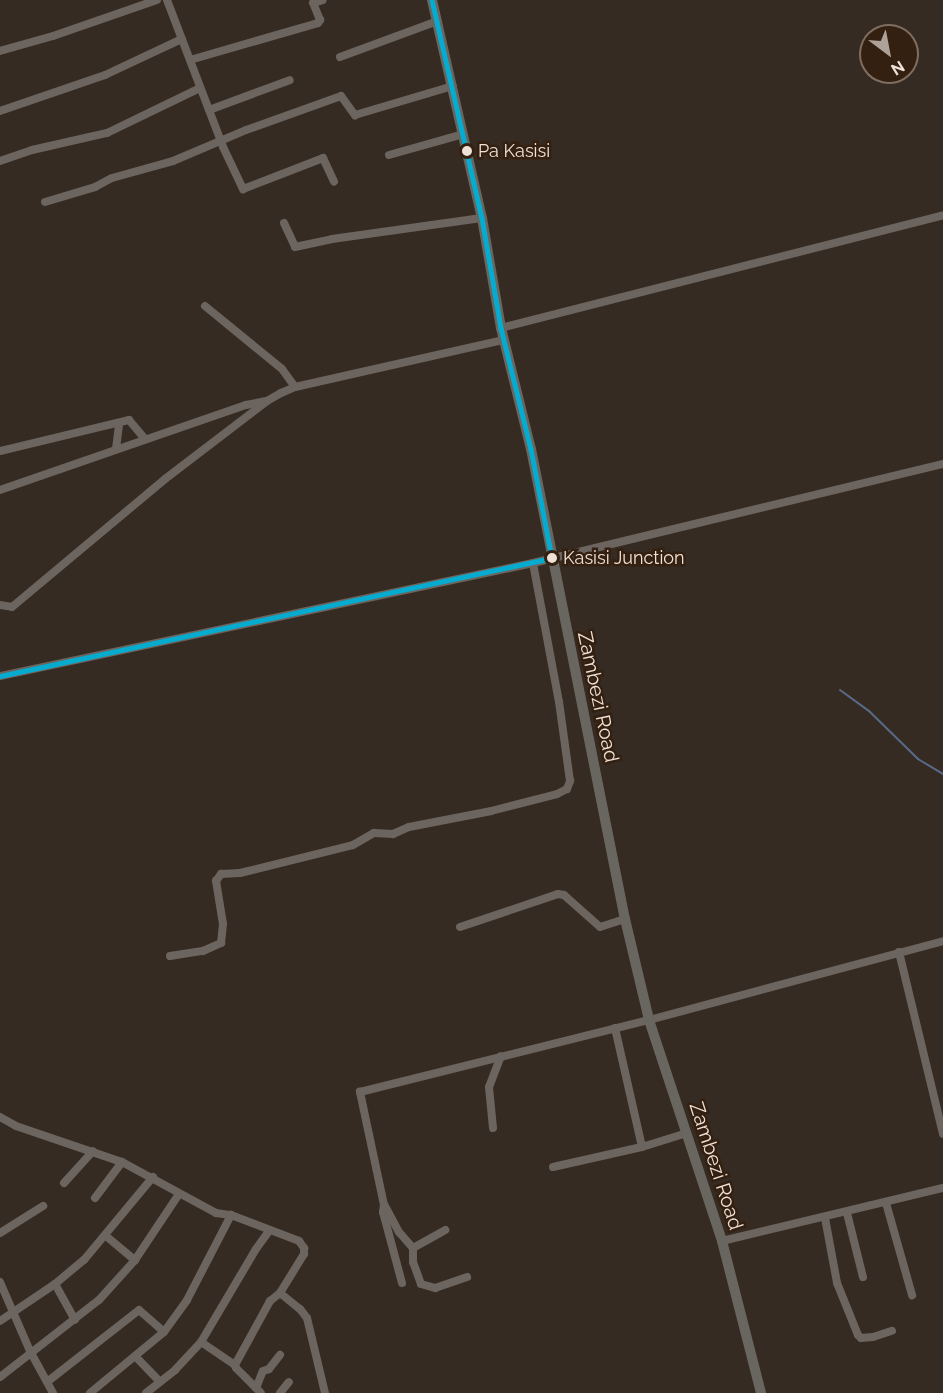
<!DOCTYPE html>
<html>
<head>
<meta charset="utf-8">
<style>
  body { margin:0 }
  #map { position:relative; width:943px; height:1393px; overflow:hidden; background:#362b22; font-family:Raleway,sans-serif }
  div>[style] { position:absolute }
  .stream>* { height:2px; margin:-1px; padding:0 1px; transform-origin:1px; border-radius:1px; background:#596a88 }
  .street>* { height:8px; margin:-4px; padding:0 4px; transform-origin:4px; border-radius:4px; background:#6c645e }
  .secondary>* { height:10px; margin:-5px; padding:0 5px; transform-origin:5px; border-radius:5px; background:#696660 }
  .bus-1>* { height:4.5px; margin:-2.25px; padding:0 2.25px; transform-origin:2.25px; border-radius:2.25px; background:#06acd0 }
  .dots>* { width:16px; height:16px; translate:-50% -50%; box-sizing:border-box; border:3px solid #342010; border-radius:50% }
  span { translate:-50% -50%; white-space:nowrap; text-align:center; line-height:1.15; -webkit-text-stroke:5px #342010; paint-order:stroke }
  .bus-label { font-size:18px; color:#efe1d7 }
  .left { translate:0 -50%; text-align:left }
  .street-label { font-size:20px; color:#efe1d7 }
  .north { position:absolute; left:859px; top:24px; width:60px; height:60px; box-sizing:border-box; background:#342010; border:2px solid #7f6d60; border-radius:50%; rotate:148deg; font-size:16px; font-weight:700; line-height:24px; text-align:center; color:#efe1d7 }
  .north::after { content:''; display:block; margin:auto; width:21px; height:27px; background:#aea198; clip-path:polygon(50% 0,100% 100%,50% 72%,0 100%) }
</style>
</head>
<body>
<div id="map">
  <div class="stream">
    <i style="left:840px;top:690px;width:36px;rotate:36deg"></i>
    <i style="left:869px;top:711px;width:69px;rotate:44.4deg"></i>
    <i style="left:918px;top:759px;width:29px;rotate:31deg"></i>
  </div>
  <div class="street">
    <i style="left:167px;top:0;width:157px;rotate:69.1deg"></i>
    <i style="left:223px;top:147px;width:47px;rotate:64.5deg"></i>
    <i style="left:243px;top:189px;width:86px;rotate:-21.2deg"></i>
    <i style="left:323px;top:158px;width:26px;rotate:65deg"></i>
    <i style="left:0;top:51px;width:55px;rotate:-15.8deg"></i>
    <i style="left:53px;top:36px;width:110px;rotate:-19.1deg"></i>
    <i style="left:340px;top:57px;width:104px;rotate:-20.2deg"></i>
    <i style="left:190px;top:60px;width:133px;rotate:-16.1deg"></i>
    <i style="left:318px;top:23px;width:4px;rotate:-56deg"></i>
    <i style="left:320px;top:20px;width:18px;rotate:-112deg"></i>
    <i style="left:313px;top:3px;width:10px;rotate:-17deg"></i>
    <i style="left:209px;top:110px;width:86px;rotate:-20.3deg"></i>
    <i style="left:0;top:111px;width:111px;rotate:-18.9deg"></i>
    <i style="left:105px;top:75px;width:85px;rotate:-25.1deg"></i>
    <i style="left:389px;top:155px;width:77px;rotate:-15.8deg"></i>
    <i style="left:0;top:161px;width:34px;rotate:-19deg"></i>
    <i style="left:32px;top:150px;width:77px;rotate:-12.8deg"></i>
    <i style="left:107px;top:133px;width:103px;rotate:-25.8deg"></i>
    <i style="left:45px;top:202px;width:52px;rotate:-16.7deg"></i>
    <i style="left:95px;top:187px;width:19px;rotate:-28deg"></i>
    <i style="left:112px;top:178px;width:63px;rotate:-15.6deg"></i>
    <i style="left:173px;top:161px;width:79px;rotate:-23deg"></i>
    <i style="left:246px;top:130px;width:101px;rotate:-19.7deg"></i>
    <i style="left:341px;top:96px;width:24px;rotate:54deg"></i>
    <i style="left:355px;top:115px;width:102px;rotate:-16.5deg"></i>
    <i style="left:284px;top:223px;width:26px;rotate:65deg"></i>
    <i style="left:295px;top:247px;width:38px;rotate:-12deg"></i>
    <i style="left:332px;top:239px;width:151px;rotate:-8deg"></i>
    <i style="left:205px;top:306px;width:99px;rotate:39.3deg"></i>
    <i style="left:282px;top:369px;width:22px;rotate:54deg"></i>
    <i style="left:501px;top:328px;width:456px;rotate:-14.3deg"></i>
    <i style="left:116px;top:449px;width:26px;rotate:-83deg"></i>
    <i style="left:0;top:451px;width:133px;rotate:-13.5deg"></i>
    <i style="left:129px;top:420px;width:25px;rotate:50deg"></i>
    <i style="left:0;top:490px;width:260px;rotate:-19.1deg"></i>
    <i style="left:246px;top:405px;width:21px;rotate:-11deg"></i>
    <i style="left:0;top:605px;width:12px;rotate:9deg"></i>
    <i style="left:12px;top:607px;width:199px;rotate:-39.9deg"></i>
    <i style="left:165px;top:479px;width:128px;rotate:-37.4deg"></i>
    <i style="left:267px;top:401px;width:16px;rotate:-30deg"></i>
    <i style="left:281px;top:393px;width:15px;rotate:-23deg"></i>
    <i style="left:295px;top:387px;width:214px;rotate:-12.7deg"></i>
    <i style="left:0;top:676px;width:545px;rotate:-11.97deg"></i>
    <i style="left:533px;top:563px;width:422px;rotate:-13.6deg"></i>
    <i style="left:460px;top:927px;width:103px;rotate:-18.6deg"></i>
    <i style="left:558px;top:894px;width:6px;rotate:9deg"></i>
    <i style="left:564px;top:895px;width:48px;rotate:41.6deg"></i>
    <i style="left:600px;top:927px;width:26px;rotate:-18deg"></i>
    <i style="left:899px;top:952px;width:187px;rotate:76.4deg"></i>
    <i style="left:170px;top:956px;width:33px;rotate:-9deg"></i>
    <i style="left:203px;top:951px;width:20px;rotate:-24deg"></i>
    <i style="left:221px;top:943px;width:19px;rotate:-84deg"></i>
    <i style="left:223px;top:924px;width:44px;rotate:-99.2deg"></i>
    <i style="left:216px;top:881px;width:9px;rotate:-54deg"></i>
    <i style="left:221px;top:874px;width:19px;rotate:-3deg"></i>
    <i style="left:240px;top:873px;width:116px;rotate:-13.9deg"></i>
    <i style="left:353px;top:845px;width:24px;rotate:-30deg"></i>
    <i style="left:374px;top:833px;width:19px;rotate:3deg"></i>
    <i style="left:393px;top:834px;width:17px;rotate:-24deg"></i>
    <i style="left:409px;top:827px;width:84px;rotate:-11deg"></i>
    <i style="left:491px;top:811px;width:68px;rotate:-14.4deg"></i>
    <i style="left:557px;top:794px;width:11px;rotate:-27deg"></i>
    <i style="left:567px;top:789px;width:9px;rotate:-69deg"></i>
    <i style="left:570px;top:781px;width:80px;rotate:-97.9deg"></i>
    <i style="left:559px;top:702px;width:141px;rotate:-100.6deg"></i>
    <i style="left:615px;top:1028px;width:122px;rotate:77.2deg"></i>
    <i style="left:0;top:1117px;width:18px;rotate:29deg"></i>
    <i style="left:16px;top:1126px;width:112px;rotate:18.8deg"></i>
    <i style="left:122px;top:1162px;width:107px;rotate:28.5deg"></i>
    <i style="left:216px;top:1213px;width:15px;rotate:8deg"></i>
    <i style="left:231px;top:1215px;width:73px;rotate:20.9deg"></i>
    <i style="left:299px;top:1241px;width:9px;rotate:54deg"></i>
    <i style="left:304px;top:1248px;width:6px;rotate:90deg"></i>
    <i style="left:304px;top:1254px;width:46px;rotate:121.6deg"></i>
    <i style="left:280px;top:1293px;width:13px;rotate:141deg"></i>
    <i style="left:270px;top:1301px;width:73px;rotate:118.7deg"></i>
    <i style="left:493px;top:1128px;width:41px;rotate:-95.6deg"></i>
    <i style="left:489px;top:1087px;width:33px;rotate:-69deg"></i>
    <i style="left:553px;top:1167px;width:91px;rotate:-12.7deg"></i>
    <i style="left:642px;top:1147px;width:47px;rotate:-17.3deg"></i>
    <i style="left:64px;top:1183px;width:43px;rotate:-47.8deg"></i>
    <i style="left:95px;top:1198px;width:45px;rotate:-53.1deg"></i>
    <i style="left:886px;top:1203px;width:96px;rotate:74.2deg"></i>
    <i style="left:385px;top:1206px;width:30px;rotate:62deg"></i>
    <i style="left:399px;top:1232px;width:21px;rotate:49deg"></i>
    <i style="left:413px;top:1248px;width:14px;rotate:90deg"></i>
    <i style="left:413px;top:1262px;width:23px;rotate:70deg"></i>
    <i style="left:421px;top:1284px;width:15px;rotate:16deg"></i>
    <i style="left:435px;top:1288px;width:34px;rotate:-19deg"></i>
    <i style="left:847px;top:1213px;width:66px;rotate:76deg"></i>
    <i style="left:825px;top:1218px;width:66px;rotate:79.5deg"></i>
    <i style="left:837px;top:1283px;width:56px;rotate:68deg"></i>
    <i style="left:858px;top:1335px;width:4px;rotate:45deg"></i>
    <i style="left:861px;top:1338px;width:12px;rotate:-5deg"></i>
    <i style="left:873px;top:1337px;width:20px;rotate:-18deg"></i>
    <i style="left:0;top:1233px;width:51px;rotate:-32.1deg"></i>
    <i style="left:106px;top:1236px;width:38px;rotate:40deg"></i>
    <i style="left:722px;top:1241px;width:227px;rotate:-13.5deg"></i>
    <i style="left:413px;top:1248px;width:37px;rotate:-29deg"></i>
    <i style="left:0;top:1282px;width:75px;rotate:66.5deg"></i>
    <i style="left:30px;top:1351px;width:48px;rotate:61.3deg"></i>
    <i style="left:402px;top:1283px;width:73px;rotate:-105deg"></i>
    <i style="left:383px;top:1212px;width:7px;rotate:-82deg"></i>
    <i style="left:384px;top:1205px;width:116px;rotate:-102deg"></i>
    <i style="left:360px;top:1092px;width:298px;rotate:-14deg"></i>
    <i style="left:649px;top:1020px;width:304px;rotate:-15deg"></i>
    <i style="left:55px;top:1284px;width:41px;rotate:60.9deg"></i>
    <i style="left:280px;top:1293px;width:26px;rotate:39deg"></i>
    <i style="left:300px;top:1309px;width:11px;rotate:52deg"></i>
    <i style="left:307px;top:1318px;width:77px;rotate:76.5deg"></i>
    <i style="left:0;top:1321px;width:66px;rotate:-33.9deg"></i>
    <i style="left:55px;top:1284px;width:38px;rotate:-40deg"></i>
    <i style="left:84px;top:1260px;width:108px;rotate:-50.3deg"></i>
    <i style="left:201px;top:1342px;width:41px;rotate:34.1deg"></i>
    <i style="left:235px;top:1365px;width:3px;rotate:72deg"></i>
    <i style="left:236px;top:1368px;width:35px;rotate:45deg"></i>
    <i style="left:135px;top:1356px;width:36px;rotate:46deg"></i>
    <i style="left:0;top:1377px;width:125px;rotate:-37.9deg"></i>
    <i style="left:99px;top:1300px;width:54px;rotate:-48deg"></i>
    <i style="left:135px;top:1260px;width:79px;rotate:-56.3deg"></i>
    <i style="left:47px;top:1382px;width:117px;rotate:-38deg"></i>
    <i style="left:139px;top:1310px;width:33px;rotate:41deg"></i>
    <i style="left:256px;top:1388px;width:18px;rotate:-68deg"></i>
    <i style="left:263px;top:1371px;width:6px;rotate:-18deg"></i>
    <i style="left:269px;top:1369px;width:18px;rotate:-52deg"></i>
    <i style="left:90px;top:1393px;width:96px;rotate:-39.5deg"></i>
    <i style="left:164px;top:1332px;width:39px;rotate:-54deg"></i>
    <i style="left:187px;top:1300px;width:96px;rotate:-62.6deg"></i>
    <i style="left:146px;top:1393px;width:37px;rotate:-38deg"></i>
    <i style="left:175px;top:1370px;width:38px;rotate:-47deg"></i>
    <i style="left:201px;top:1342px;width:108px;rotate:-59.4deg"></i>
    <i style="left:256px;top:1249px;width:22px;rotate:-54deg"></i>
    <i style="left:280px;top:1393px;width:14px;rotate:-51deg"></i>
  </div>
  <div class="secondary">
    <i style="left:432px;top:0;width:224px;rotate:77.1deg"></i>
    <i style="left:482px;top:218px;width:112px;rotate:80.2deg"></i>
    <i style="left:501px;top:328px;width:125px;rotate:76.1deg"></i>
    <i style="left:531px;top:449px;width:479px;rotate:78.7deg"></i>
    <i style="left:625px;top:919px;width:104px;rotate:76.6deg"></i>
    <i style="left:649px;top:1020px;width:233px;rotate:71.7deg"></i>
    <i style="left:722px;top:1241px;width:157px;rotate:75.6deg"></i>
  </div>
  <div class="bus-1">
    <i style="left:432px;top:0;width:224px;rotate:77.1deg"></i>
    <i style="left:482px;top:218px;width:112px;rotate:80.2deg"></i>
    <i style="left:501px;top:328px;width:125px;rotate:76.1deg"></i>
    <i style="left:531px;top:449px;width:111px;rotate:79.1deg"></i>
    <i style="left:0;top:676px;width:564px;rotate:-12.07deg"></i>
  </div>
  <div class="dots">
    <i style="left:467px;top:151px;background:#efe1d7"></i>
    <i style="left:552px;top:558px;background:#efe1d7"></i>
  </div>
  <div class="bus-label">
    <span class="left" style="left:478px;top:151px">Pa Kasisi</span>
    <span class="left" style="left:563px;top:558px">Kasisi Junction</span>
  </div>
  <div class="street-label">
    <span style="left:598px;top:697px;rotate:78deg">Zambezi Road</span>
    <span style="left:716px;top:1166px;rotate:72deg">Zambezi Road</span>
  </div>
  <div class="north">N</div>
</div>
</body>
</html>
